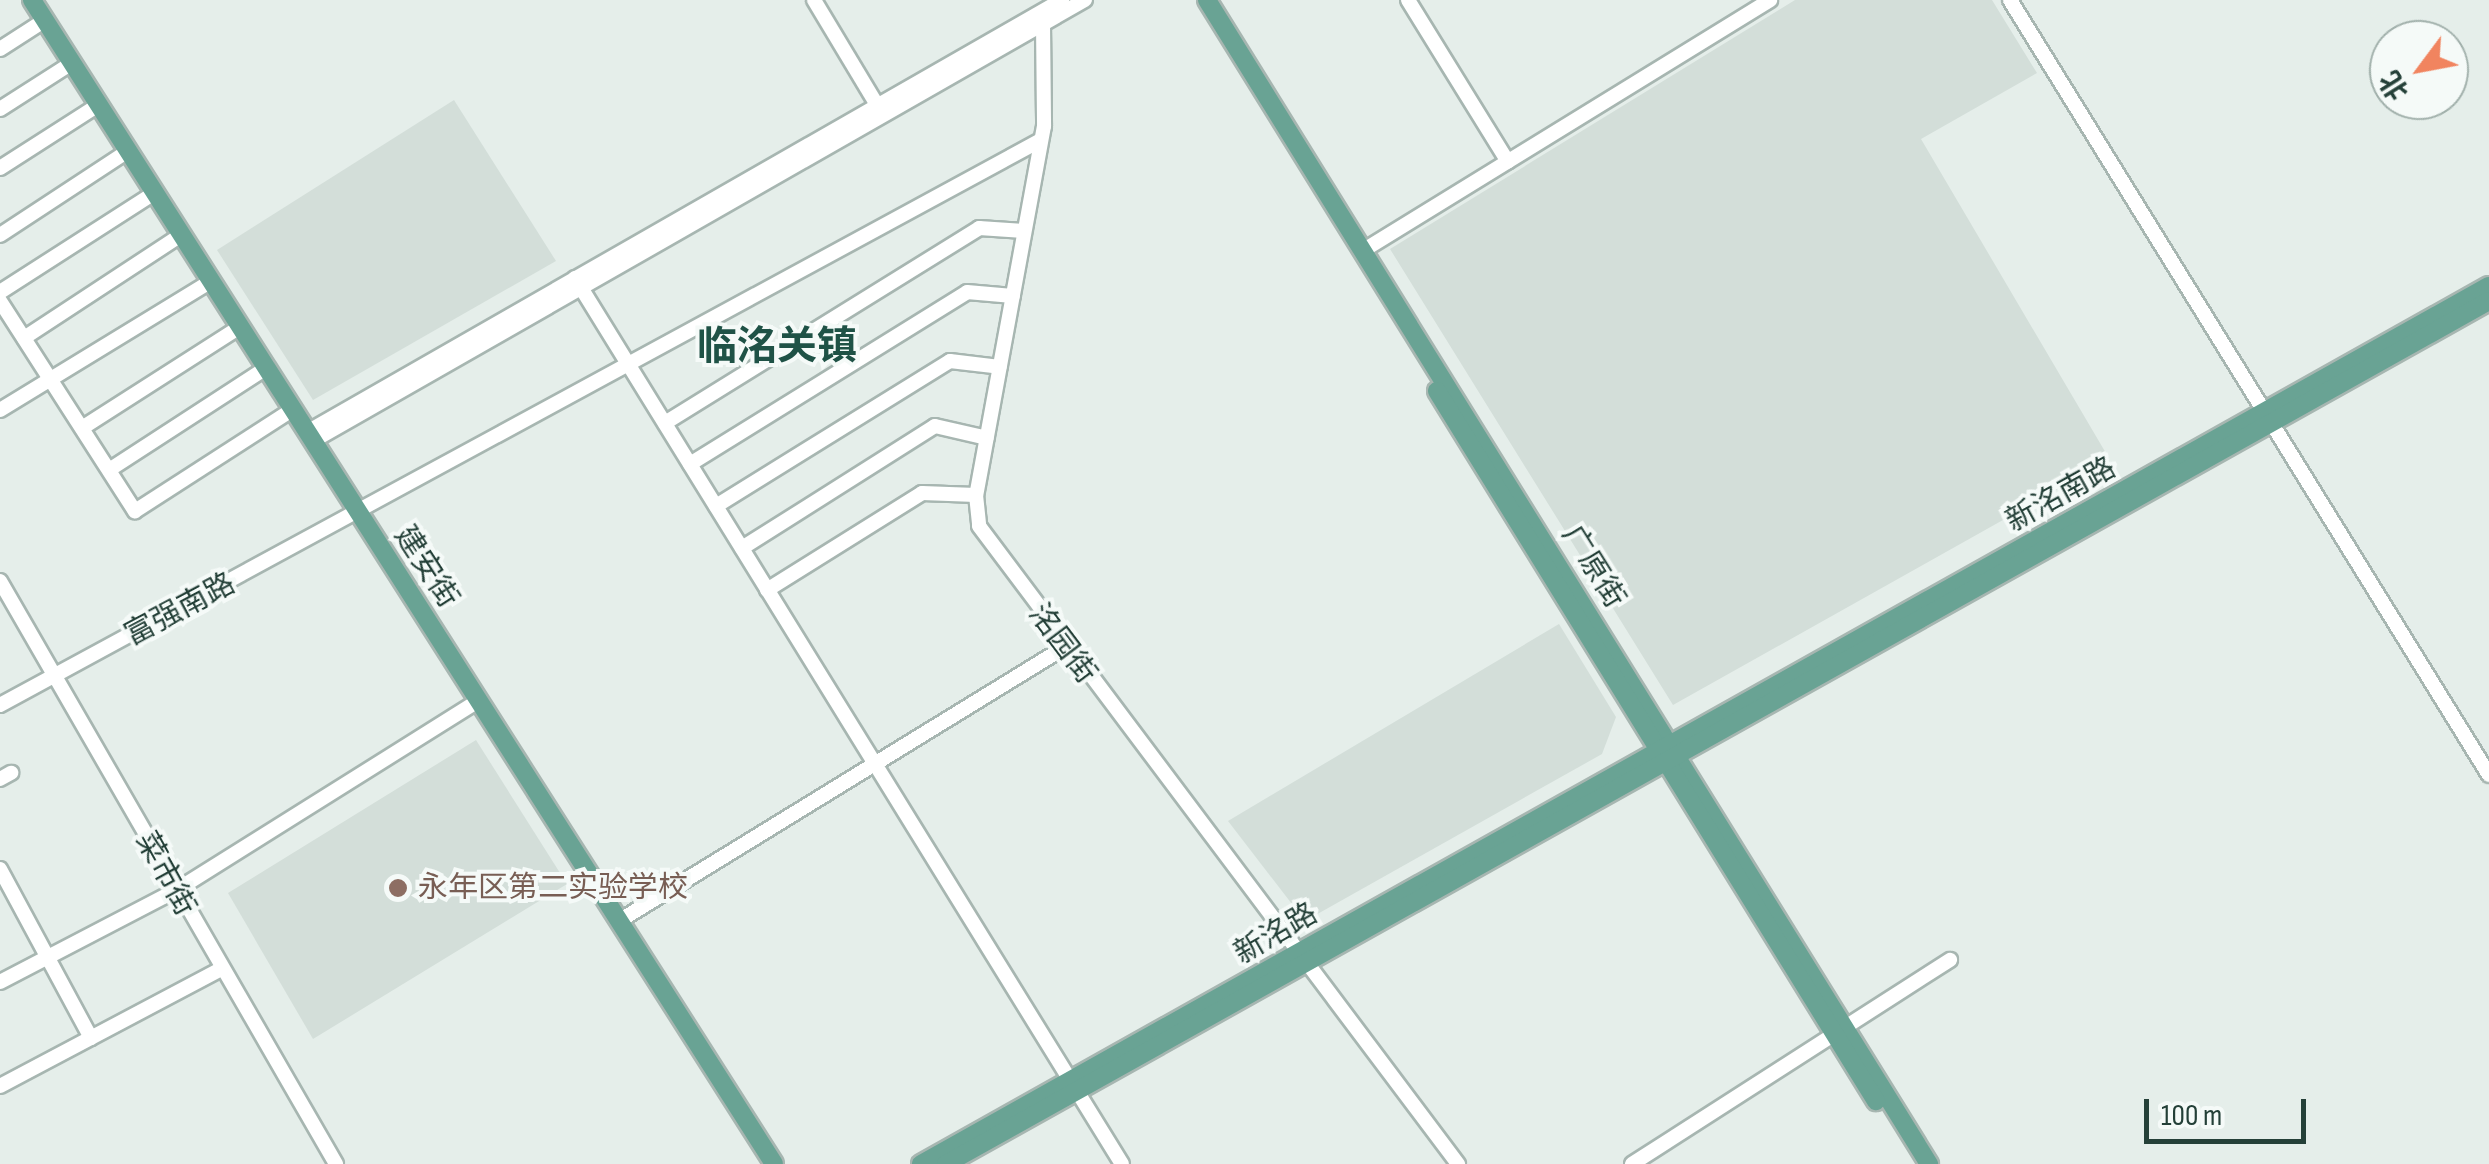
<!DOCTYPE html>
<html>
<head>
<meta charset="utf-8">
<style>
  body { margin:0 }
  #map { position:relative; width:2489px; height:1164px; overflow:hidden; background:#e5eeea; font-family:"Sofia Sans Condensed","Noto Sans SC",sans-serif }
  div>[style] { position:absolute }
  .built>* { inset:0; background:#d3ded9 }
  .roads { filter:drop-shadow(2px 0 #a7b6b1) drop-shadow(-2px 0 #a7b6b1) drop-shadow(0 2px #a7b6b1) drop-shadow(0 -2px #a7b6b1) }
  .minor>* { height:14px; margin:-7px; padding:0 7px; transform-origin:7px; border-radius:7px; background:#fff }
  .major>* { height:18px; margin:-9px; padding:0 9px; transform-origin:9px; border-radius:9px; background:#69a394 }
  .dots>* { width:28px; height:28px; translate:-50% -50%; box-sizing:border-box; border:5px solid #f5faf8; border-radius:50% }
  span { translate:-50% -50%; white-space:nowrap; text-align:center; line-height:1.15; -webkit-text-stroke:8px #f5faf8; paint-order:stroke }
  .street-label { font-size:30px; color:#244038 }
  .education-label { font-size:30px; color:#785e54 }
  .left { translate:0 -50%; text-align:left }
  .district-label { font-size:40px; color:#1f5246; font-weight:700 }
  .north { position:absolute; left:2369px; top:20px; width:100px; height:100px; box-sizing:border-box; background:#f5faf8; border:2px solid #a1b0ab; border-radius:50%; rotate:238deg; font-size:28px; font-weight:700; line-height:40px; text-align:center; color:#244038 }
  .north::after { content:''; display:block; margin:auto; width:35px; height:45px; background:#f1845f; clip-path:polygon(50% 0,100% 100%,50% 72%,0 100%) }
  .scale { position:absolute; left:2144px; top:1099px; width:162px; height:45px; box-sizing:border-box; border:5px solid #244038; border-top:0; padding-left:12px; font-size:30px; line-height:35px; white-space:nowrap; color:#244038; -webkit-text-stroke:8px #f5faf8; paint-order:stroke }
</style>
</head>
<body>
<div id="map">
  <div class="built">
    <i style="clip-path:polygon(1795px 0,1992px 0,2037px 73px,1921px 139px,2110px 460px,1673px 705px,1390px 249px)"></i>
    <i style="clip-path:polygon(454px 100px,556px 261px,313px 400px,217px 250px)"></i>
    <i style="clip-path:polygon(1559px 624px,1616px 717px,1602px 754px,1305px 921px,1228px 821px)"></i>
    <i style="clip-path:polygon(476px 740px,567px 884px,313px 1039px,228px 893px)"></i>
  </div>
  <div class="roads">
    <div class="minor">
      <i style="left:814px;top:0;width:122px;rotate:59deg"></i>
      <i style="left:1408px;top:0;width:190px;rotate:58.3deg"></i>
      <i style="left:2010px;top:0;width:911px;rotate:58.28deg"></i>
      <i style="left:1043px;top:24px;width:102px;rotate:89.4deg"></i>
      <i style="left:1044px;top:126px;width:375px;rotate:100.4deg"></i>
      <i style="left:976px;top:495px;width:31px;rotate:84deg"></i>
      <i style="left:979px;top:526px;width:798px;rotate:53.1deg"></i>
      <i style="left:0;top:49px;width:54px;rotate:-32.8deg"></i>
      <i style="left:0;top:109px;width:85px;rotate:-32.6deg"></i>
      <i style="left:0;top:168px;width:117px;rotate:-32.7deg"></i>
      <i style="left:0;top:235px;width:153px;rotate:-33.3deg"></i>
      <i style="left:1364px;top:250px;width:477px;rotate:-31.6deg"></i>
      <i style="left:575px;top:278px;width:1041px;rotate:58.31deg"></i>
      <i style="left:0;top:292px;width:183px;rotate:-32.7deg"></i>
      <i style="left:0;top:301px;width:250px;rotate:57.3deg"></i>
      <i style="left:135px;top:511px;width:188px;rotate:-32.8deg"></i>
      <i style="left:24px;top:338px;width:188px;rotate:-33.3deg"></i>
      <i style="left:0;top:410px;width:247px;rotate:-31.4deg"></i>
      <i style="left:665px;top:423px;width:370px;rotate:-31.8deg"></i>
      <i style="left:979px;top:228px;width:45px;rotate:3.8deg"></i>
      <i style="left:82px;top:428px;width:188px;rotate:-32.6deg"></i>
      <i style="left:307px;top:432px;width:870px;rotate:-29.78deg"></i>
      <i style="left:313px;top:441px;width:889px;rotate:-29.74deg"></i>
      <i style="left:690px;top:464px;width:326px;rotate:-31.8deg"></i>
      <i style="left:967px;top:292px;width:46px;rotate:5deg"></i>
      <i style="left:109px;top:470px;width:187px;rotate:-33deg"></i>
      <i style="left:716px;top:506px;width:275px;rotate:-31.8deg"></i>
      <i style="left:950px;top:361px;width:50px;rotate:6.8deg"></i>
      <i style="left:742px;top:548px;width:228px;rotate:-32.3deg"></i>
      <i style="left:935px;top:426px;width:53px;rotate:13deg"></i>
      <i style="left:0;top:581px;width:673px;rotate:60.04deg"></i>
      <i style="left:767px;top:590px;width:183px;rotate:-32deg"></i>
      <i style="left:922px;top:493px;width:54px;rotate:2.1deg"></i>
      <i style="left:0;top:705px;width:1184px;rotate:-28.49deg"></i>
      <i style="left:0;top:779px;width:13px;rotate:-29deg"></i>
      <i style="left:0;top:869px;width:192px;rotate:61.7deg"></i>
      <i style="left:619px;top:921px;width:523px;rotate:-31.56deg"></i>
      <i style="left:0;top:982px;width:197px;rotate:-27.5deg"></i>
      <i style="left:175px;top:891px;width:358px;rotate:-32.1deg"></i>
      <i style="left:0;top:1086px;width:248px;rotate:-27.9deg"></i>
      <i style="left:1632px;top:1164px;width:378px;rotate:-32.7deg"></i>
    </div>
    <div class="major">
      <i style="left:32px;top:0;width:1380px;rotate:57.48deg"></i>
      <i style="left:1207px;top:0;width:1370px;rotate:58.19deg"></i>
      <i style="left:1437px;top:391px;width:835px;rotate:58.27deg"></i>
      <i style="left:921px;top:1164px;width:1797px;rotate:-29.25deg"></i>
      <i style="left:946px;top:1164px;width:1768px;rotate:-29.22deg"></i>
    </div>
  </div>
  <div class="dots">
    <i style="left:398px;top:888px;background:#8d6e63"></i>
  </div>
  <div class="street-label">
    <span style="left:2061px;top:495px;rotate:-29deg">新洺南路</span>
    <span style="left:426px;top:567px;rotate:57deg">建安街</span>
    <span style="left:1593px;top:567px;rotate:58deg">广原街</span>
    <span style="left:180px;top:610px;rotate:-28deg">富强南路</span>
    <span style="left:1062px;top:644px;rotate:53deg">洺园街</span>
    <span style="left:165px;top:874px;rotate:61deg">菜市街</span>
    <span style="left:1276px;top:934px;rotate:-30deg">新洺路</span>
  </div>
  <div class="education-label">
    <span class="left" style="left:418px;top:888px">永年区第二实验学校</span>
  </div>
  <div class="district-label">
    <span style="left:777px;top:347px">临洺关镇</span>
  </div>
  <div class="north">北</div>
  <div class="scale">100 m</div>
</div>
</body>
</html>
